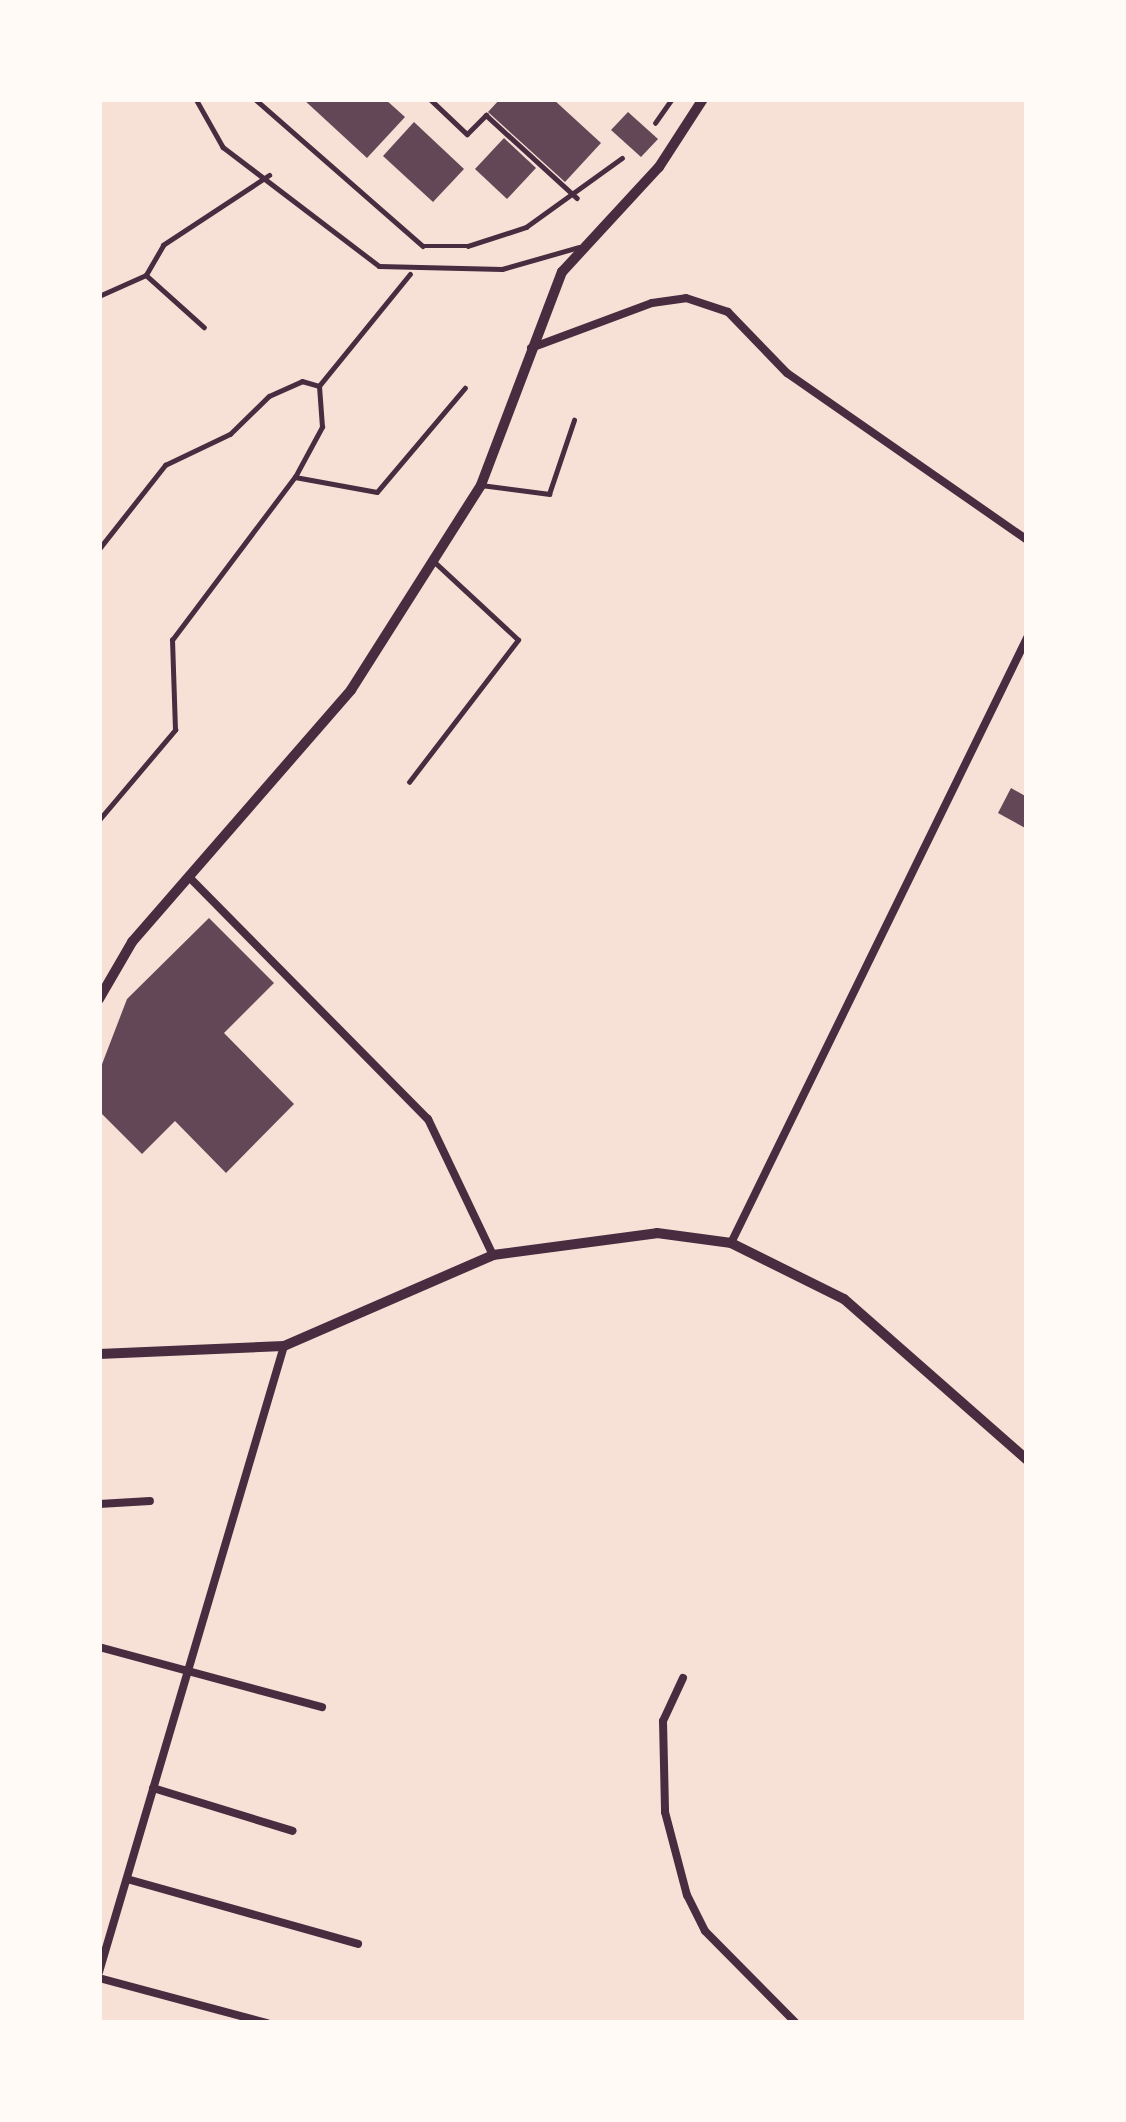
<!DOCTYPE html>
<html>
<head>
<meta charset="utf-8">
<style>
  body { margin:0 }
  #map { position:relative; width:1126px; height:2122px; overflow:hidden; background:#f7e1d7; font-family:"Work Sans",sans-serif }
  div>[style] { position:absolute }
  .building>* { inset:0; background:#644757 }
  .service>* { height:4.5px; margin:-2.25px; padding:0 2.25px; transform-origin:2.25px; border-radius:2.25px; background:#4a2c40 }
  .minor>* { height:8px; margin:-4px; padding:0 4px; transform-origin:4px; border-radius:4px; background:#4a2c40 }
  .tertiary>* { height:10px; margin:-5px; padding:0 5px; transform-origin:5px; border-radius:5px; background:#4a2c40 }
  span { translate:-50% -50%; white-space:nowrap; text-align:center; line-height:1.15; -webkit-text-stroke:9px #fffaf5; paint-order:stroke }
  .frame { position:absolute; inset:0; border:102px solid #fffaf5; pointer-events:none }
</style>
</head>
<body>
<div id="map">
  <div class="building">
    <i style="clip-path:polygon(303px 99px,385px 99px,405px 117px,367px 158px)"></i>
    <i style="clip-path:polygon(500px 99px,553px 99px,601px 143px,565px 182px,488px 112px)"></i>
    <i style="clip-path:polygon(628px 112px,658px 139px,641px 157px,611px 130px)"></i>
    <i style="clip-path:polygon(414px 122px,464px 169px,433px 202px,383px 156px)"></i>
    <i style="clip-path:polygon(504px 138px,536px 168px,507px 199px,475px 169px)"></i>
    <i style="clip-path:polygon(1011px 788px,1027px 797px,1027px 829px,998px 813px)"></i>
    <i style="clip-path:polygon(209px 918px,274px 983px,224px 1033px,294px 1104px,226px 1173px,175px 1121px,142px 1154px,99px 1111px,99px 1072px,127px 999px)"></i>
  </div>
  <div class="service">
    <i style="left:196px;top:99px;width:55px;rotate:60.6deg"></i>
    <i style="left:223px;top:147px;width:196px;rotate:37.3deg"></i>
    <i style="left:379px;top:266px;width:123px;rotate:1.4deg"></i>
    <i style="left:502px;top:269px;width:80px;rotate:-15.9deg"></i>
    <i style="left:255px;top:99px;width:223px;rotate:41.2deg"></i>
    <i style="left:423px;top:246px;width:45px"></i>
    <i style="left:468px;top:246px;width:61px;rotate:-18.1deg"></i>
    <i style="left:526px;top:227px;width:118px;rotate:-35.7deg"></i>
    <i style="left:430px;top:99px;width:51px;rotate:43.4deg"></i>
    <i style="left:467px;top:134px;width:27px;rotate:-45deg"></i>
    <i style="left:486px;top:115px;width:123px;rotate:42.4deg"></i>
    <i style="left:655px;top:123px;width:29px;rotate:-55deg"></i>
    <i style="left:146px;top:275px;width:78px;rotate:41.9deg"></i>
    <i style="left:99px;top:296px;width:51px;rotate:-24.1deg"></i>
    <i style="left:146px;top:275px;width:34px;rotate:-60deg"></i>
    <i style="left:163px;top:245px;width:127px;rotate:-33.4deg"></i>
    <i style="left:319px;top:386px;width:144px;rotate:-50.9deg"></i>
    <i style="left:295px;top:477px;width:83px;rotate:10.4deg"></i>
    <i style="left:377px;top:492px;width:136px;rotate:-49.8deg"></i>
    <i style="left:481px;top:485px;width:69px;rotate:7.5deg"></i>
    <i style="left:549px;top:494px;width:78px;rotate:-71.3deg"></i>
    <i style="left:99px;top:549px;width:107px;rotate:-51.8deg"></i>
    <i style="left:165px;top:465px;width:72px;rotate:-25.5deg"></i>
    <i style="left:230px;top:434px;width:54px;rotate:-44.3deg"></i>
    <i style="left:269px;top:396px;width:36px;rotate:-24deg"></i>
    <i style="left:302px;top:381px;width:18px;rotate:16deg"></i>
    <i style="left:409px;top:782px;width:179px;rotate:-52.5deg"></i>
    <i style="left:518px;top:640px;width:113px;rotate:-137.1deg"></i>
    <i style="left:99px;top:820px;width:118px;rotate:-49.8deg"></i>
    <i style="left:175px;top:730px;width:90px;rotate:-91.9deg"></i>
    <i style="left:172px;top:640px;width:204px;rotate:-53deg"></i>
    <i style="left:295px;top:477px;width:57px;rotate:-61.6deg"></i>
    <i style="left:322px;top:427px;width:41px;rotate:-94.2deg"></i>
  </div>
  <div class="minor">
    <i style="left:531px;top:348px;width:129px;rotate:-20.4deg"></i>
    <i style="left:652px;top:303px;width:34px;rotate:-8deg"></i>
    <i style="left:686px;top:298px;width:44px;rotate:18.4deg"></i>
    <i style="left:728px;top:312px;width:85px;rotate:46deg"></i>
    <i style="left:787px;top:373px;width:292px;rotate:34.8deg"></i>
    <i style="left:190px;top:878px;width:339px;rotate:45.4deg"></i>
    <i style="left:428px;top:1119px;width:151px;rotate:64.5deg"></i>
    <i style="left:731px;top:1243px;width:674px;rotate:-63.93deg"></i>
    <i style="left:99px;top:1504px;width:51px;rotate:-3.4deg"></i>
    <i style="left:99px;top:1647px;width:231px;rotate:15.1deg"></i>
    <i style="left:683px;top:1678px;width:47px;rotate:114.9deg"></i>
    <i style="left:663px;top:1721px;width:91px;rotate:88.7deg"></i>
    <i style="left:665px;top:1812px;width:86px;rotate:75.2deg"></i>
    <i style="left:687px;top:1895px;width:40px;rotate:63.4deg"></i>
    <i style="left:705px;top:1931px;width:129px;rotate:45.3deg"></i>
    <i style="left:153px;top:1788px;width:146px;rotate:17.1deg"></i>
    <i style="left:127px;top:1879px;width:240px;rotate:15.7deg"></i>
    <i style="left:99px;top:1972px;width:653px;rotate:-73.54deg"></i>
    <i style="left:99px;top:1978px;width:174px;rotate:15deg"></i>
  </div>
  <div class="tertiary">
    <i style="left:99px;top:999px;width:66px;rotate:-59.9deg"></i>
    <i style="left:132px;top:942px;width:334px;rotate:-49deg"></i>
    <i style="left:351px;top:690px;width:243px;rotate:-57.6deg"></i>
    <i style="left:481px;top:485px;width:228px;rotate:-69.2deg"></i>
    <i style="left:562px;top:272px;width:143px;rotate:-47.3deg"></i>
    <i style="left:659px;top:167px;width:81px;rotate:-57.1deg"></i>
    <i style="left:99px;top:1354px;width:185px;rotate:-2.5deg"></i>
    <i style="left:284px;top:1346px;width:228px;rotate:-23.5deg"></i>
    <i style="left:493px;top:1255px;width:165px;rotate:-7.6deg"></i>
    <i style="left:657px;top:1233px;width:75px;rotate:7.7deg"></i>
    <i style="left:731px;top:1243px;width:126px;rotate:26.4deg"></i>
    <i style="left:844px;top:1299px;width:244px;rotate:41.3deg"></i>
  </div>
  <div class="frame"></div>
</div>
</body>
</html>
